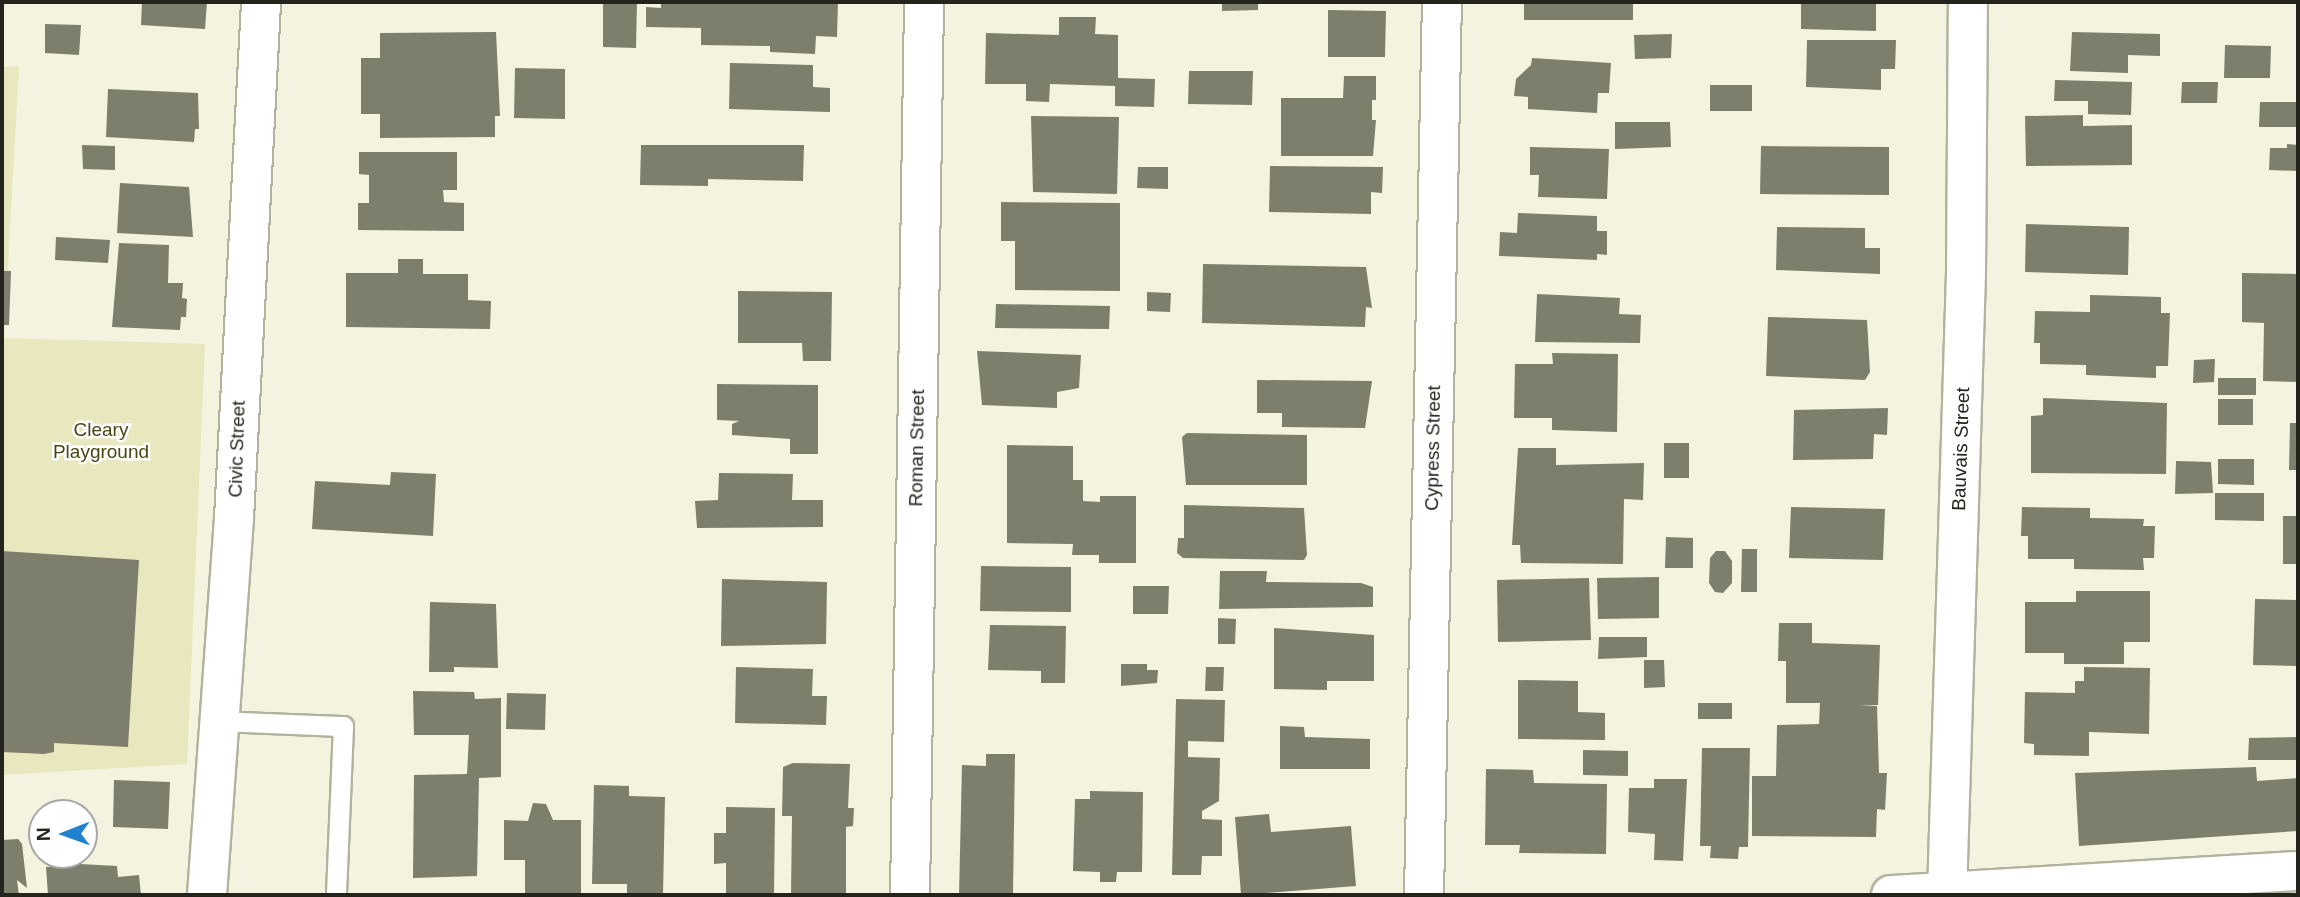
<!DOCTYPE html>
<html>
<head>
<meta charset="utf-8">
<style>
  body { margin:0 }
  #map { position:relative; width:2300px; height:897px; overflow:hidden; background:#f3f3df; font-family:Arial,sans-serif }
  div>[style] { position:absolute }
  .green>* { inset:0; background:#e8e7be }
  .building>* { inset:0; background:#7e7e6c }
  .roads { filter:drop-shadow(2px 0 #b2b29f) drop-shadow(-2px 0 #b2b29f) drop-shadow(0 2px #b2b29f) drop-shadow(0 -2px #b2b29f) }
  .service>* { height:19px; margin:-9.5px; padding:0 9.5px; transform-origin:9.5px; border-radius:9.5px; background:#fff }
  .minor>* { height:38px; margin:-19px; padding:0 19px; transform-origin:19px; border-radius:19px; background:#fff }
  span { translate:-50% -50%; white-space:nowrap; text-align:center; line-height:1.15; -webkit-text-stroke:5px #fff; paint-order:stroke }
  .park-label { font-size:19px; color:#494613 }
  .street-label { font-size:19px; color:#24241d }
  .frame { position:absolute; inset:0; border:4px solid #24241d; pointer-events:none }
  .north { position:absolute; left:28px; top:799px; width:70px; height:70px; box-sizing:border-box; background:#fff; border:2px solid #a7a7a5; border-radius:50%; rotate:269deg; font-size:19px; font-weight:700; line-height:28px; text-align:center; color:#24241d }
  .north::after { content:''; display:block; margin:auto; width:24px; height:32px; background:#2182ce; clip-path:polygon(50% 0,100% 100%,50% 72%,0 100%) }
</style>
</head>
<body>
<div id="map">
  <div class="green">
    <i style="clip-path:polygon(19px 66px,4px 338px,205px 344px,187px 764px,2px 775px,2px 67px)"></i>
  </div>
  <div class="building">
    <i style="clip-path:polygon(142px 2px,207px 2px,205px 29px,141px 25px)"></i>
    <i style="clip-path:polygon(603px 2px,637px 2px,636px 48px,603px 47px)"></i>
    <i style="clip-path:polygon(661px 2px,838px 2px,837px 37px,816px 36px,815px 54px,770px 52px,770px 46px,701px 45px,701px 28px,646px 27px,646px 7px,661px 8px)"></i>
    <i style="clip-path:polygon(1222px 2px,1258px 2px,1258px 10px,1222px 11px)"></i>
    <i style="clip-path:polygon(1524px 2px,1633px 2px,1633px 20px,1524px 20px)"></i>
    <i style="clip-path:polygon(1801px 2px,1876px 2px,1876px 31px,1801px 29px)"></i>
    <i style="clip-path:polygon(1328px 10px,1386px 11px,1385px 57px,1328px 57px)"></i>
    <i style="clip-path:polygon(1059px 17px,1096px 17px,1095px 34px,1118px 35px,1118px 78px,1155px 79px,1154px 107px,1115px 106px,1115px 86px,1050px 84px,1049px 102px,1026px 101px,1026px 84px,985px 84px,986px 33px,1059px 35px)"></i>
    <i style="clip-path:polygon(45px 24px,81px 25px,79px 55px,45px 53px)"></i>
    <i style="clip-path:polygon(496px 32px,500px 116px,495px 116px,495px 137px,380px 138px,380px 114px,361px 114px,361px 58px,380px 58px,380px 33px)"></i>
    <i style="clip-path:polygon(2072px 32px,2160px 34px,2160px 56px,2128px 55px,2128px 73px,2070px 71px)"></i>
    <i style="clip-path:polygon(1672px 34px,1671px 58px,1635px 59px,1634px 35px)"></i>
    <i style="clip-path:polygon(1807px 40px,1896px 40px,1895px 69px,1881px 69px,1881px 90px,1806px 87px)"></i>
    <i style="clip-path:polygon(2225px 45px,2271px 46px,2270px 78px,2224px 78px)"></i>
    <i style="clip-path:polygon(1532px 58px,1611px 63px,1609px 93px,1598px 93px,1597px 113px,1528px 109px,1528px 97px,1514px 96px,1516px 79px,1531px 65px)"></i>
    <i style="clip-path:polygon(730px 63px,813px 65px,813px 87px,830px 88px,830px 112px,729px 109px)"></i>
    <i style="clip-path:polygon(515px 68px,565px 69px,565px 119px,514px 118px)"></i>
    <i style="clip-path:polygon(1189px 71px,1253px 71px,1252px 105px,1188px 104px)"></i>
    <i style="clip-path:polygon(1344px 76px,1376px 76px,1376px 100px,1372px 100px,1372px 120px,1376px 120px,1373px 156px,1281px 156px,1281px 98px,1343px 98px)"></i>
    <i style="clip-path:polygon(2055px 80px,2132px 82px,2131px 115px,2088px 114px,2088px 101px,2054px 101px)"></i>
    <i style="clip-path:polygon(2182px 82px,2218px 82px,2217px 103px,2181px 103px)"></i>
    <i style="clip-path:polygon(1710px 85px,1752px 85px,1752px 111px,1710px 111px)"></i>
    <i style="clip-path:polygon(108px 89px,198px 93px,199px 129px,195px 129px,194px 142px,106px 137px)"></i>
    <i style="clip-path:polygon(2260px 102px,2298px 102px,2298px 127px,2259px 127px)"></i>
    <i style="clip-path:polygon(2083px 115px,2083px 126px,2132px 125px,2132px 165px,2026px 166px,2025px 116px)"></i>
    <i style="clip-path:polygon(1031px 116px,1119px 117px,1117px 194px,1033px 192px)"></i>
    <i style="clip-path:polygon(1615px 122px,1670px 122px,1671px 147px,1615px 149px)"></i>
    <i style="clip-path:polygon(2287px 144px,2298px 145px,2298px 171px,2269px 170px,2270px 148px,2287px 148px)"></i>
    <i style="clip-path:polygon(82px 145px,115px 146px,115px 170px,83px 169px)"></i>
    <i style="clip-path:polygon(641px 145px,804px 145px,803px 181px,708px 179px,708px 186px,640px 185px)"></i>
    <i style="clip-path:polygon(1761px 146px,1889px 147px,1889px 195px,1760px 194px)"></i>
    <i style="clip-path:polygon(1530px 147px,1609px 149px,1607px 199px,1538px 197px,1539px 175px,1530px 175px)"></i>
    <i style="clip-path:polygon(359px 152px,457px 152px,457px 190px,443px 190px,444px 202px,464px 203px,464px 231px,358px 230px,358px 203px,369px 203px,369px 175px,359px 174px)"></i>
    <i style="clip-path:polygon(1270px 166px,1383px 167px,1382px 193px,1371px 192px,1371px 214px,1269px 212px)"></i>
    <i style="clip-path:polygon(1138px 167px,1168px 167px,1168px 189px,1137px 188px)"></i>
    <i style="clip-path:polygon(120px 183px,189px 187px,193px 237px,117px 233px)"></i>
    <i style="clip-path:polygon(1001px 202px,1120px 203px,1120px 291px,1015px 290px,1015px 241px,1001px 241px)"></i>
    <i style="clip-path:polygon(1518px 213px,1597px 216px,1597px 231px,1607px 231px,1607px 255px,1597px 254px,1597px 260px,1499px 256px,1500px 232px,1517px 233px)"></i>
    <i style="clip-path:polygon(2026px 224px,2129px 227px,2128px 275px,2025px 272px)"></i>
    <i style="clip-path:polygon(1777px 227px,1865px 228px,1865px 248px,1880px 248px,1880px 274px,1776px 270px)"></i>
    <i style="clip-path:polygon(56px 237px,110px 240px,108px 263px,55px 260px)"></i>
    <i style="clip-path:polygon(119px 243px,169px 245px,168px 283px,183px 283px,182px 298px,187px 299px,186px 317px,181px 317px,180px 330px,112px 327px)"></i>
    <i style="clip-path:polygon(398px 259px,423px 259px,423px 274px,468px 274px,468px 300px,491px 301px,490px 329px,346px 327px,346px 273px,398px 273px)"></i>
    <i style="clip-path:polygon(1203px 264px,1366px 267px,1372px 308px,1366px 307px,1365px 327px,1202px 323px)"></i>
    <i style="clip-path:polygon(2px 271px,11px 271px,9px 325px,2px 325px)"></i>
    <i style="clip-path:polygon(2242px 273px,2298px 274px,2298px 382px,2263px 381px,2264px 323px,2242px 322px)"></i>
    <i style="clip-path:polygon(738px 291px,832px 292px,831px 361px,803px 361px,802px 343px,738px 343px)"></i>
    <i style="clip-path:polygon(1147px 292px,1171px 293px,1170px 312px,1147px 311px)"></i>
    <i style="clip-path:polygon(1537px 294px,1620px 298px,1619px 314px,1641px 315px,1640px 343px,1535px 342px)"></i>
    <i style="clip-path:polygon(2090px 295px,2161px 297px,2161px 313px,2170px 313px,2168px 366px,2156px 366px,2156px 378px,2086px 375px,2086px 365px,2040px 364px,2040px 343px,2034px 343px,2035px 311px,2090px 312px)"></i>
    <i style="clip-path:polygon(996px 304px,1110px 306px,1109px 329px,995px 328px)"></i>
    <i style="clip-path:polygon(1768px 317px,1867px 320px,1870px 372px,1865px 380px,1766px 376px)"></i>
    <i style="clip-path:polygon(977px 351px,1081px 355px,1079px 388px,1057px 392px,1057px 408px,982px 405px)"></i>
    <i style="clip-path:polygon(1552px 353px,1618px 354px,1617px 432px,1552px 430px,1552px 418px,1514px 418px,1515px 364px,1553px 364px)"></i>
    <i style="clip-path:polygon(2215px 359px,2214px 382px,2193px 383px,2194px 360px)"></i>
    <i style="clip-path:polygon(2218px 378px,2256px 378px,2256px 395px,2218px 395px)"></i>
    <i style="clip-path:polygon(1257px 380px,1372px 381px,1365px 428px,1282px 427px,1282px 413px,1257px 413px)"></i>
    <i style="clip-path:polygon(717px 384px,818px 385px,818px 454px,790px 454px,790px 439px,732px 435px,732px 424px,739px 421px,717px 420px)"></i>
    <i style="clip-path:polygon(2043px 398px,2167px 403px,2166px 474px,2031px 473px,2031px 416px,2043px 415px)"></i>
    <i style="clip-path:polygon(2218px 399px,2253px 399px,2253px 425px,2218px 425px)"></i>
    <i style="clip-path:polygon(1888px 408px,1887px 435px,1874px 434px,1873px 459px,1793px 460px,1794px 410px)"></i>
    <i style="clip-path:polygon(2290px 423px,2298px 423px,2298px 470px,2289px 470px)"></i>
    <i style="clip-path:polygon(1187px 433px,1307px 435px,1307px 485px,1186px 485px,1182px 437px)"></i>
    <i style="clip-path:polygon(1664px 443px,1689px 443px,1689px 478px,1664px 478px)"></i>
    <i style="clip-path:polygon(1007px 445px,1073px 446px,1073px 480px,1083px 480px,1083px 501px,1100px 502px,1100px 496px,1136px 496px,1136px 563px,1099px 563px,1099px 555px,1072px 555px,1073px 544px,1007px 543px)"></i>
    <i style="clip-path:polygon(1518px 448px,1556px 448px,1556px 465px,1644px 463px,1643px 500px,1624px 499px,1623px 564px,1521px 563px,1520px 545px,1512px 545px)"></i>
    <i style="clip-path:polygon(2218px 459px,2254px 459px,2254px 485px,2218px 484px)"></i>
    <i style="clip-path:polygon(2176px 461px,2211px 462px,2213px 493px,2175px 494px)"></i>
    <i style="clip-path:polygon(391px 472px,436px 474px,433px 536px,312px 529px,315px 481px,390px 485px)"></i>
    <i style="clip-path:polygon(719px 473px,793px 474px,792px 500px,823px 500px,823px 527px,697px 528px,695px 501px,718px 500px)"></i>
    <i style="clip-path:polygon(2215px 493px,2264px 493px,2264px 521px,2215px 520px)"></i>
    <i style="clip-path:polygon(1184px 505px,1304px 508px,1307px 555px,1304px 560px,1183px 558px,1177px 553px,1178px 538px,1184px 538px)"></i>
    <i style="clip-path:polygon(1791px 507px,1885px 509px,1883px 560px,1789px 558px)"></i>
    <i style="clip-path:polygon(2022px 507px,2090px 508px,2090px 518px,2144px 519px,2143px 526px,2155px 526px,2154px 558px,2143px 558px,2144px 570px,2074px 569px,2074px 559px,2028px 559px,2028px 536px,2021px 536px)"></i>
    <i style="clip-path:polygon(2283px 516px,2298px 516px,2298px 564px,2283px 564px)"></i>
    <i style="clip-path:polygon(1666px 537px,1693px 538px,1693px 568px,1665px 568px)"></i>
    <i style="clip-path:polygon(1742px 549px,1757px 549px,1757px 592px,1741px 592px)"></i>
    <i style="clip-path:polygon(2px 551px,139px 560px,128px 747px,54px 743px,54px 752px,44px 754px,2px 752px)"></i>
    <i style="clip-path:polygon(1716px 551px,1725px 551px,1732px 561px,1732px 583px,1723px 593px,1715px 592px,1709px 583px,1710px 558px)"></i>
    <i style="clip-path:polygon(981px 566px,1071px 567px,1071px 612px,980px 611px)"></i>
    <i style="clip-path:polygon(1220px 571px,1267px 571px,1266px 582px,1361px 583px,1373px 587px,1373px 607px,1219px 609px)"></i>
    <i style="clip-path:polygon(1659px 577px,1659px 618px,1598px 619px,1597px 578px)"></i>
    <i style="clip-path:polygon(1589px 578px,1591px 640px,1498px 642px,1497px 580px)"></i>
    <i style="clip-path:polygon(722px 579px,827px 582px,826px 644px,721px 646px)"></i>
    <i style="clip-path:polygon(1133px 586px,1169px 586px,1168px 614px,1133px 614px)"></i>
    <i style="clip-path:polygon(2076px 591px,2150px 591px,2150px 642px,2124px 642px,2124px 664px,2064px 664px,2064px 653px,2025px 653px,2025px 602px,2076px 602px)"></i>
    <i style="clip-path:polygon(2255px 599px,2298px 600px,2298px 666px,2253px 665px)"></i>
    <i style="clip-path:polygon(430px 602px,496px 604px,498px 668px,454px 667px,454px 672px,429px 672px)"></i>
    <i style="clip-path:polygon(1218px 618px,1236px 619px,1235px 644px,1218px 644px)"></i>
    <i style="clip-path:polygon(1779px 623px,1812px 623px,1812px 643px,1880px 645px,1878px 705px,1859px 705px,1877px 706px,1879px 773px,1887px 773px,1885px 810px,1877px 809px,1876px 837px,1752px 836px,1752px 776px,1776px 776px,1777px 725px,1819px 724px,1820px 703px,1786px 703px,1786px 661px,1778px 661px)"></i>
    <i style="clip-path:polygon(990px 625px,1066px 626px,1065px 683px,1041px 683px,1041px 671px,988px 670px)"></i>
    <i style="clip-path:polygon(1274px 628px,1374px 635px,1374px 681px,1327px 681px,1327px 690px,1274px 689px)"></i>
    <i style="clip-path:polygon(1599px 637px,1647px 637px,1647px 657px,1598px 659px)"></i>
    <i style="clip-path:polygon(1644px 660px,1664px 660px,1665px 687px,1644px 688px)"></i>
    <i style="clip-path:polygon(1121px 664px,1147px 664px,1147px 670px,1158px 670px,1157px 683px,1121px 686px)"></i>
    <i style="clip-path:polygon(736px 667px,813px 669px,812px 696px,827px 696px,826px 725px,735px 723px)"></i>
    <i style="clip-path:polygon(1206px 667px,1224px 667px,1223px 691px,1205px 691px)"></i>
    <i style="clip-path:polygon(2084px 667px,2150px 668px,2149px 734px,2089px 732px,2089px 756px,2034px 755px,2034px 744px,2024px 743px,2025px 692px,2075px 693px,2075px 681px,2084px 681px)"></i>
    <i style="clip-path:polygon(1518px 680px,1578px 681px,1578px 712px,1605px 713px,1605px 740px,1518px 739px)"></i>
    <i style="clip-path:polygon(413px 691px,474px 692px,475px 699px,501px 698px,501px 777px,479px 778px,477px 876px,413px 878px,414px 775px,467px 774px,469px 735px,414px 735px)"></i>
    <i style="clip-path:polygon(507px 693px,546px 694px,545px 730px,506px 729px)"></i>
    <i style="clip-path:polygon(1176px 699px,1225px 700px,1224px 742px,1188px 741px,1188px 757px,1220px 758px,1219px 801px,1202px 811px,1202px 819px,1222px 820px,1222px 856px,1202px 856px,1201px 875px,1172px 875px)"></i>
    <i style="clip-path:polygon(1698px 703px,1732px 703px,1732px 719px,1698px 719px)"></i>
    <i style="clip-path:polygon(1280px 726px,1304px 727px,1305px 737px,1370px 739px,1370px 769px,1280px 769px)"></i>
    <i style="clip-path:polygon(2298px 737px,2298px 760px,2248px 760px,2249px 738px)"></i>
    <i style="clip-path:polygon(1702px 748px,1750px 748px,1748px 847px,1739px 847px,1738px 859px,1710px 858px,1711px 846px,1700px 846px)"></i>
    <i style="clip-path:polygon(1583px 750px,1628px 751px,1628px 776px,1583px 775px)"></i>
    <i style="clip-path:polygon(986px 754px,1015px 754px,1013px 895px,959px 895px,962px 765px,986px 766px)"></i>
    <i style="clip-path:polygon(793px 763px,850px 764px,848px 808px,854px 808px,853px 826px,846px 827px,846px 895px,791px 895px,792px 816px,782px 816px,783px 767px)"></i>
    <i style="clip-path:polygon(2256px 767px,2257px 781px,2298px 778px,2298px 831px,2079px 846px,2075px 773px)"></i>
    <i style="clip-path:polygon(1486px 769px,1533px 770px,1534px 783px,1607px 784px,1606px 854px,1519px 853px,1520px 845px,1485px 845px)"></i>
    <i style="clip-path:polygon(1654px 779px,1687px 779px,1683px 861px,1654px 860px,1655px 834px,1628px 832px,1629px 788px,1654px 788px)"></i>
    <i style="clip-path:polygon(114px 780px,170px 782px,168px 829px,113px 827px)"></i>
    <i style="clip-path:polygon(594px 785px,629px 786px,629px 796px,665px 797px,663px 895px,627px 895px,627px 884px,592px 884px)"></i>
    <i style="clip-path:polygon(1090px 791px,1143px 792px,1142px 872px,1117px 872px,1116px 882px,1100px 882px,1100px 872px,1073px 871px,1075px 799px,1090px 799px)"></i>
    <i style="clip-path:polygon(533px 803px,546px 804px,553px 820px,581px 820px,581px 895px,525px 895px,525px 860px,504px 860px,504px 820px,528px 821px)"></i>
    <i style="clip-path:polygon(726px 807px,775px 808px,774px 895px,726px 895px,726px 863px,714px 864px,714px 833px,726px 833px)"></i>
    <i style="clip-path:polygon(1269px 814px,1271px 832px,1351px 826px,1356px 886px,1241px 895px,1235px 817px)"></i>
    <i style="clip-path:polygon(18px 839px,22px 844px,27px 888px,17px 880px,19px 895px,2px 895px,2px 840px)"></i>
    <i style="clip-path:polygon(80px 864px,117px 866px,118px 877px,139px 875px,141px 895px,48px 895px,46px 867px)"></i>
  </div>
  <div class="roads">
    <div class="service">
      <i style="left:218px;top:721px;width:125px;rotate:2.3deg"></i>
      <i style="left:343px;top:726px;width:169px;rotate:92.4deg"></i>
    </div>
    <div class="minor">
      <i style="left:207px;top:895px;width:378px;rotate:-85.9deg"></i>
      <i style="left:234px;top:518px;width:517px;rotate:-87deg"></i>
      <i style="left:910px;top:895px;width:893px;rotate:-89.1deg"></i>
      <i style="left:1424px;top:895px;width:893px;rotate:-88.85deg"></i>
      <i style="left:1891px;top:895px;width:408px;rotate:-3.4deg"></i>
      <i style="left:1947px;top:895px;width:622px;rotate:-88.25deg"></i>
      <i style="left:1966px;top:273px;width:271px;rotate:-89.6deg"></i>
    </div>
  </div>
  <div class="park-label">
    <span style="left:101px;top:441px">Cleary<br>Playground</span>
  </div>
  <div class="street-label">
    <span style="left:917px;top:448px;rotate:-89deg">Roman Street</span>
    <span style="left:1433px;top:448px;rotate:-89deg">Cypress Street</span>
    <span style="left:237px;top:449px;rotate:-88deg">Civic Street</span>
    <span style="left:1961px;top:449px;rotate:-88deg">Bauvais Street</span>
  </div>
  <div class="frame"></div>
  <div class="north">N</div>
</div>
</body>
</html>
